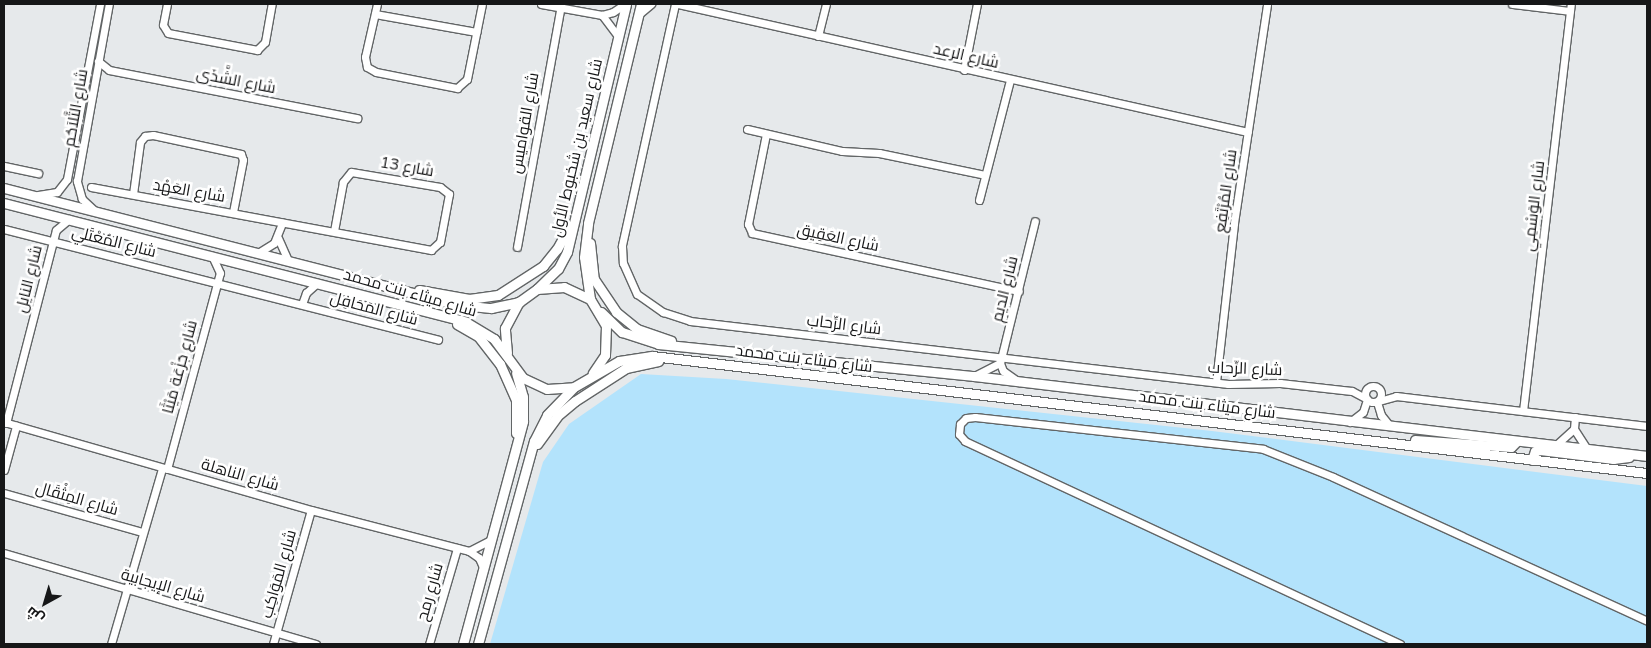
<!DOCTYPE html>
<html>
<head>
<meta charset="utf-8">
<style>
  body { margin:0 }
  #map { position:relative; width:1651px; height:648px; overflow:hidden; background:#e6e9eb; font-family:"Nunito Sans",Cairo,sans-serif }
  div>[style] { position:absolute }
  .green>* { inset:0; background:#b3e3fc }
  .roads { filter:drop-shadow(1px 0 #626566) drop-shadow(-1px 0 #626566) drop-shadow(0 1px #626566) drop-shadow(0 -1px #626566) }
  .minor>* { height:7px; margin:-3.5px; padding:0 3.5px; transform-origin:3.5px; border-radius:3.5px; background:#fff }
  .minor>.ring { margin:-3.5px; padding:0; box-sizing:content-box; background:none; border:7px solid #fff; border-radius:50% }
  .major>* { height:9px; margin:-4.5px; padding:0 4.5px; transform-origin:4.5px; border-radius:4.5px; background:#fff }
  span { translate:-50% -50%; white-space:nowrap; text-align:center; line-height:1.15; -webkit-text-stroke:5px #fff; paint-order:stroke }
  .street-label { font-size:16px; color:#161718 }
  .frame { position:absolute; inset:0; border:5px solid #161718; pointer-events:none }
  .north { position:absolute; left:20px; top:578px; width:50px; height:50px; -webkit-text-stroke:4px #fff; paint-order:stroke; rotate:219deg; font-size:14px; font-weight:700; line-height:20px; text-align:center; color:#161718 }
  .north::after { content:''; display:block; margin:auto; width:18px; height:22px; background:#161718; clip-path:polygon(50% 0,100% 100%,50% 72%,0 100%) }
</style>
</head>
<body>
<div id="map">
  <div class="green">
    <i style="clip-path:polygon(641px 374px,726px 379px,1212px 431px,1647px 486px,1647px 644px,490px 644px,543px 462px,569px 424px)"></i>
  </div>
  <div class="roads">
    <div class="minor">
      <i style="left:167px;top:4px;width:21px;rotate:101deg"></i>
      <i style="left:163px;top:25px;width:9px;rotate:58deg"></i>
      <i style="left:168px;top:33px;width:91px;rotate:10.8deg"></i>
      <i style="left:257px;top:50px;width:11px;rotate:-45deg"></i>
      <i style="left:265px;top:42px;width:39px;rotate:-80deg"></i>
      <i style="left:377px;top:4px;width:54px;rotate:102.8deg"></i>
      <i style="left:365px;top:57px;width:10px;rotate:79deg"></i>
      <i style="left:367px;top:67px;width:10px;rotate:29deg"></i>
      <i style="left:376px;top:72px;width:83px;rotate:11.2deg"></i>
      <i style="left:457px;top:88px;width:13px;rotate:-42deg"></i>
      <i style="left:467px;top:79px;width:76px;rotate:-78.7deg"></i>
      <i style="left:541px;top:4px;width:62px;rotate:10.2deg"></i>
      <i style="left:602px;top:15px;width:11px;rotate:-15deg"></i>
      <i style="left:613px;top:12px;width:14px;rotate:-34deg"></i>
      <i style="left:675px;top:4px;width:248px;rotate:102.4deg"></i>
      <i style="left:622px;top:246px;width:17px;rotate:87deg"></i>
      <i style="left:623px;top:263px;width:34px;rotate:66deg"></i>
      <i style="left:637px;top:294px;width:32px;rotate:35deg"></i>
      <i style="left:663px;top:312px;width:28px;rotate:18deg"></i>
      <i style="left:690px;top:321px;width:542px;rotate:6.68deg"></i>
      <i style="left:1228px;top:384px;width:52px;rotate:-1.1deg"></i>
      <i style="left:1280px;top:383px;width:72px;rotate:6.3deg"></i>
      <i style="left:1352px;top:391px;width:17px;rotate:28deg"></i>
      <i style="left:678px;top:4px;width:584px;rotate:12.66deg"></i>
      <i style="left:1512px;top:4px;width:58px;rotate:6.9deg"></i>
      <i style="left:375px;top:14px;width:103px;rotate:10.1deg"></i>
      <i style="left:639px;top:14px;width:16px;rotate:-40deg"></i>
      <i style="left:602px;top:15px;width:26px;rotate:53deg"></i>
      <i style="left:818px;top:36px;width:33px;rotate:-76deg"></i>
      <i style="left:98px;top:61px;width:14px;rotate:39deg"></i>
      <i style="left:109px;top:70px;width:253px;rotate:11deg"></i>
      <i style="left:964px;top:70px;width:67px;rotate:-78.9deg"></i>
      <i style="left:747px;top:129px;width:98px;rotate:13deg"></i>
      <i style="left:842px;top:151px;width:37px;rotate:3deg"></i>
      <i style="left:879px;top:153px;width:108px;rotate:11.7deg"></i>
      <i style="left:766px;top:134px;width:92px;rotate:101.3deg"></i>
      <i style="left:748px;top:224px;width:10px;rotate:66deg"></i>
      <i style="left:752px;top:233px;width:273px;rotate:12.3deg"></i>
      <i style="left:4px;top:166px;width:35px;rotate:12deg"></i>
      <i style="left:91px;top:187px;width:346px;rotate:10.5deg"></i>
      <i style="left:431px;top:250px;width:12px;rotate:-42deg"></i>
      <i style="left:440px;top:242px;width:49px;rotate:-79.4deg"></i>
      <i style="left:449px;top:194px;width:11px;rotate:-142deg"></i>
      <i style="left:440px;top:187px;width:90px;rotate:-170.4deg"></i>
      <i style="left:351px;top:172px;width:13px;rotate:129deg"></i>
      <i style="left:343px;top:182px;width:50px;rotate:100.4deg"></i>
      <i style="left:133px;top:194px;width:52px;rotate:-82.3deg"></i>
      <i style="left:140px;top:142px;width:8px;rotate:-50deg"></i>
      <i style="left:145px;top:136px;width:8px;rotate:-7deg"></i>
      <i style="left:153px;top:135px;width:90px;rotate:12.2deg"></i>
      <i style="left:241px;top:154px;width:6px;rotate:72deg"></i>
      <i style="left:243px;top:160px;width:53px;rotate:100.9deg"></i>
      <i style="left:38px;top:195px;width:19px;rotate:-9deg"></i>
      <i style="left:57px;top:192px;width:16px;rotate:-52deg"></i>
      <i style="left:67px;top:179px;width:178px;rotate:-79.3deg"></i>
      <i style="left:979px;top:200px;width:124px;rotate:-75.5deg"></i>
      <i style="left:95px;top:211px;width:18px;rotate:-137deg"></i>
      <i style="left:82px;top:199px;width:19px;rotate:-106deg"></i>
      <i style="left:77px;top:181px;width:180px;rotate:-79.8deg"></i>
      <i style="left:4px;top:229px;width:448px;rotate:14.3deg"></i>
      <i style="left:278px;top:238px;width:24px;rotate:66deg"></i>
      <i style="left:517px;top:247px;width:247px;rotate:-79.7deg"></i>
      <i style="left:258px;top:253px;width:19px;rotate:-32deg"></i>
      <i style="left:274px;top:243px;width:22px;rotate:-68deg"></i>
      <i style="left:302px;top:304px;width:12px;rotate:-70deg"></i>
      <i style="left:306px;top:293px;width:15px;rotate:-42deg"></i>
      <i style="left:974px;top:376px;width:29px;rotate:-27deg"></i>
      <i style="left:1019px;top:382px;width:19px;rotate:-145deg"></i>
      <i style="left:1003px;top:371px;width:9px;rotate:-111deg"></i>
      <i style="left:1000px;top:363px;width:146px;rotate:-76.2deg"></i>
      <i style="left:1216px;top:382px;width:160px;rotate:-83.5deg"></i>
      <i style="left:1234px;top:223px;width:221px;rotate:-81.4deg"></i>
      <i class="ring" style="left:1365px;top:386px;width:9px;height:9px"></i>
      <i style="left:1379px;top:401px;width:18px;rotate:-16deg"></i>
      <i style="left:1396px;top:396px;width:253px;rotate:6.8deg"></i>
      <i style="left:1377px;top:402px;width:14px;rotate:73deg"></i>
      <i style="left:1381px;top:415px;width:14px;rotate:51deg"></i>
      <i style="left:1523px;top:411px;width:410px;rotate:-83.3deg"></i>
      <i style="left:1575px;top:417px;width:12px;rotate:95deg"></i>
      <i style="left:1574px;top:429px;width:24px;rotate:57deg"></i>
      <i style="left:4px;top:422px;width:319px;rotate:16deg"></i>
      <i style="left:311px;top:510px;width:163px;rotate:14.5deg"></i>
      <i style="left:469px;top:551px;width:12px;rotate:35deg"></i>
      <i style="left:479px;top:558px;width:12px;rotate:66deg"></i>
      <i style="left:1350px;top:422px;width:16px;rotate:-38deg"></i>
      <i style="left:1363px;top:412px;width:13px;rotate:-72deg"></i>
      <i style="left:6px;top:423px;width:199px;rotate:-75.5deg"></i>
      <i style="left:56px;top:230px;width:17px;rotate:-40deg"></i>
      <i style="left:1556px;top:445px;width:24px;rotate:-42deg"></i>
      <i style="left:167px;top:469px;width:203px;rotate:-74.9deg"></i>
      <i style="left:220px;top:273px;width:19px;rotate:-115deg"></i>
      <i style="left:4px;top:470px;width:46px;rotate:-74.7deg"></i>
      <i style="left:4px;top:493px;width:143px;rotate:15.8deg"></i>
      <i style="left:469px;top:551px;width:25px;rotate:-27deg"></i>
      <i style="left:4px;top:553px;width:325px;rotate:16.3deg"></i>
      <i style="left:111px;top:644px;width:183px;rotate:-73.8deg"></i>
      <i style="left:273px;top:644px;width:139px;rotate:-74.2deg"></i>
      <i style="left:429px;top:644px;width:100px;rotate:-73.7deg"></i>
      <i style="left:1400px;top:644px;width:480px;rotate:-155deg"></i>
      <i style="left:965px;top:441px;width:9px;rotate:-131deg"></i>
      <i style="left:959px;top:434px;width:10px;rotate:-84deg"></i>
      <i style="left:960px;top:424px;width:8px;rotate:-45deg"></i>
      <i style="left:966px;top:418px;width:9px;rotate:-6deg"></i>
      <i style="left:975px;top:417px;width:290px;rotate:6.3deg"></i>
      <i style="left:1263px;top:449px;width:75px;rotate:21.8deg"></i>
      <i style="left:1333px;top:477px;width:345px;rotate:24.6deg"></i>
    </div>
    <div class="major">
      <i style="left:4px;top:188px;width:472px;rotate:14.4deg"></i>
      <i style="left:461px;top:305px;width:30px;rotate:6deg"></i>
      <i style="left:491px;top:308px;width:29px;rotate:-12deg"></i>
      <i style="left:4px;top:203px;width:477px;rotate:14.4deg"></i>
      <i style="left:466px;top:322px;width:33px;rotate:31deg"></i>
      <i style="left:494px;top:339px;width:49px;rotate:53.4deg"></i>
      <i style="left:523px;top:378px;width:26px;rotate:25deg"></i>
      <i style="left:547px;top:389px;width:27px;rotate:-4deg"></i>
      <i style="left:574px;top:387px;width:52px;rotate:-30deg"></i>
      <i style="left:619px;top:361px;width:33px;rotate:-9deg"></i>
      <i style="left:652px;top:356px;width:1002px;rotate:6.71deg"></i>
      <i style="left:590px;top:243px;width:36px;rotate:84deg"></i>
      <i style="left:594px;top:279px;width:40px;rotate:56deg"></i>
      <i style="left:616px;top:312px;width:27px;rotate:39deg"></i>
      <i style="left:637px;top:329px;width:36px;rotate:19deg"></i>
      <i style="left:537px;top:289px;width:29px;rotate:-44deg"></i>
      <i style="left:558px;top:269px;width:19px;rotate:-62deg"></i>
      <i style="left:567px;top:252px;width:255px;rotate:-76.6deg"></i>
      <i style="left:419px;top:290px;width:51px;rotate:10.2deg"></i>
      <i style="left:469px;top:299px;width:29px;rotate:-8deg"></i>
      <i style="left:498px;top:295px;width:54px;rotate:-32.8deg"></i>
      <i style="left:543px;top:266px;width:22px;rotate:-51deg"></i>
      <i style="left:557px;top:249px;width:26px;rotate:-61deg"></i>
      <i style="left:590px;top:299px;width:42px;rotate:-98.1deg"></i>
      <i style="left:584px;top:257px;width:34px;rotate:-83deg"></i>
      <i style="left:588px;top:223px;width:225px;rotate:-76.4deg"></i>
      <i style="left:601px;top:312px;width:29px;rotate:44deg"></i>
      <i style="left:622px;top:332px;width:38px;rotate:18deg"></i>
      <i style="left:658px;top:344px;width:318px;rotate:5.8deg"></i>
      <i style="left:974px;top:376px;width:678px;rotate:6.78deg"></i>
      <i style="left:457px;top:324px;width:24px;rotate:30deg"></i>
      <i style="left:478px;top:336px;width:36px;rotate:52deg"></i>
      <i style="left:500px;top:364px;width:39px;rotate:66deg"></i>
      <i style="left:516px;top:400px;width:33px;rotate:90deg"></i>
      <i style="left:507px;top:353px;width:25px;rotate:-95deg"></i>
      <i style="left:505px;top:328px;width:30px;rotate:-62deg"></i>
      <i style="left:519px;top:302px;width:22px;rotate:-36deg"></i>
      <i style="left:537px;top:289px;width:27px;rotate:-4deg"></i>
      <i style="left:564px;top:287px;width:29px;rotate:25deg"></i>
      <i style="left:590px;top:299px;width:31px;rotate:59deg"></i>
      <i style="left:606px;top:326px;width:29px;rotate:92deg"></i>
      <i style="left:605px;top:355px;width:22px;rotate:124deg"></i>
      <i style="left:1415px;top:440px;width:96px;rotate:4.2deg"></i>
      <i style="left:1511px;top:447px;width:8px;rotate:-45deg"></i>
      <i style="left:537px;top:444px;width:34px;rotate:-54deg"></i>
      <i style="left:557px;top:416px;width:23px;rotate:-40deg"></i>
      <i style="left:575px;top:401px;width:61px;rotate:-32.9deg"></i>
      <i style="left:626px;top:368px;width:33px;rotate:-12deg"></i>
      <i style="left:1532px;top:460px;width:9px;rotate:-72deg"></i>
      <i style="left:1535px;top:451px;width:5px;rotate:-11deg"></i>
      <i style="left:1540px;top:450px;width:74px;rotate:7deg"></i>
      <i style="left:1613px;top:459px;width:16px;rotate:-7deg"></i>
      <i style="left:463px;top:644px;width:231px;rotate:-74.9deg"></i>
      <i style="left:523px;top:421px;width:24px;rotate:-90deg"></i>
      <i style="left:523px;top:397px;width:25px;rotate:-106deg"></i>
      <i style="left:478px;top:644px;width:211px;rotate:-74.6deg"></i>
      <i style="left:534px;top:441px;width:29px;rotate:-63deg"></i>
      <i style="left:547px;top:415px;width:37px;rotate:-46deg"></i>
    </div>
  </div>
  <div class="street-label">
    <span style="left:966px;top:56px;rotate:13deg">شارع الرعد</span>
    <span style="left:236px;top:81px;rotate:11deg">شارع الشَّذَى</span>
    <span style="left:76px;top:108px;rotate:-80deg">شارع التَّلاَحُم</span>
    <span style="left:525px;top:123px;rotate:-80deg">شارع القواميس</span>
    <span style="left:577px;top:148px;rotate:-77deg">شارع سعيد بن شخبوط الأول</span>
    <span style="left:407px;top:167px;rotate:10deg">شارع 13</span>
    <span style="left:189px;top:191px;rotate:10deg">شارع العَهْد</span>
    <span style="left:1226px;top:191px;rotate:-82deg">شارع المُرْتَفِع</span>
    <span style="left:1534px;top:206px;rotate:-83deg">شارع الوَسْمِي</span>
    <span style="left:838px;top:238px;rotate:12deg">شارع العَقِيق</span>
    <span style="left:114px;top:242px;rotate:14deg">شارع المُعْتَلي</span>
    <span style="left:29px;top:279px;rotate:-76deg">شارع النايل</span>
    <span style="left:1005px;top:289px;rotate:-76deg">شارع الديم</span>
    <span style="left:410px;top:293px;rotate:16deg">شارع ميثاء بنت محمد</span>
    <span style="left:374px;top:309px;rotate:15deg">شارع المَحَافِل</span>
    <span style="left:844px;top:325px;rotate:7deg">شارع الرِّحاب</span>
    <span style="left:804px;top:359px;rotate:7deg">شارع ميثاء بنت محمد</span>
    <span style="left:180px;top:367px;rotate:-75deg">شارع جَزْعَة مَيْثَا</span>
    <span style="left:1245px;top:369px;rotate:2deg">شارع الرِّحاب</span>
    <span style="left:1207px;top:405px;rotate:7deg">شارع ميثاء بنت محمد</span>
    <span style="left:240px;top:475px;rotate:16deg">شارع الناهلة</span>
    <span style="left:77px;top:499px;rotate:16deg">شارع المِثْقَال</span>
    <span style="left:279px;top:574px;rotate:-74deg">شارع المَوَاكِب</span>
    <span style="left:163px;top:586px;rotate:16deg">شارع الإيجابية</span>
    <span style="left:430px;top:592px;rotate:-74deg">شارع رمح</span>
  </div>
  <div class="frame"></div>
  <div class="north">ش</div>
</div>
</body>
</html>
